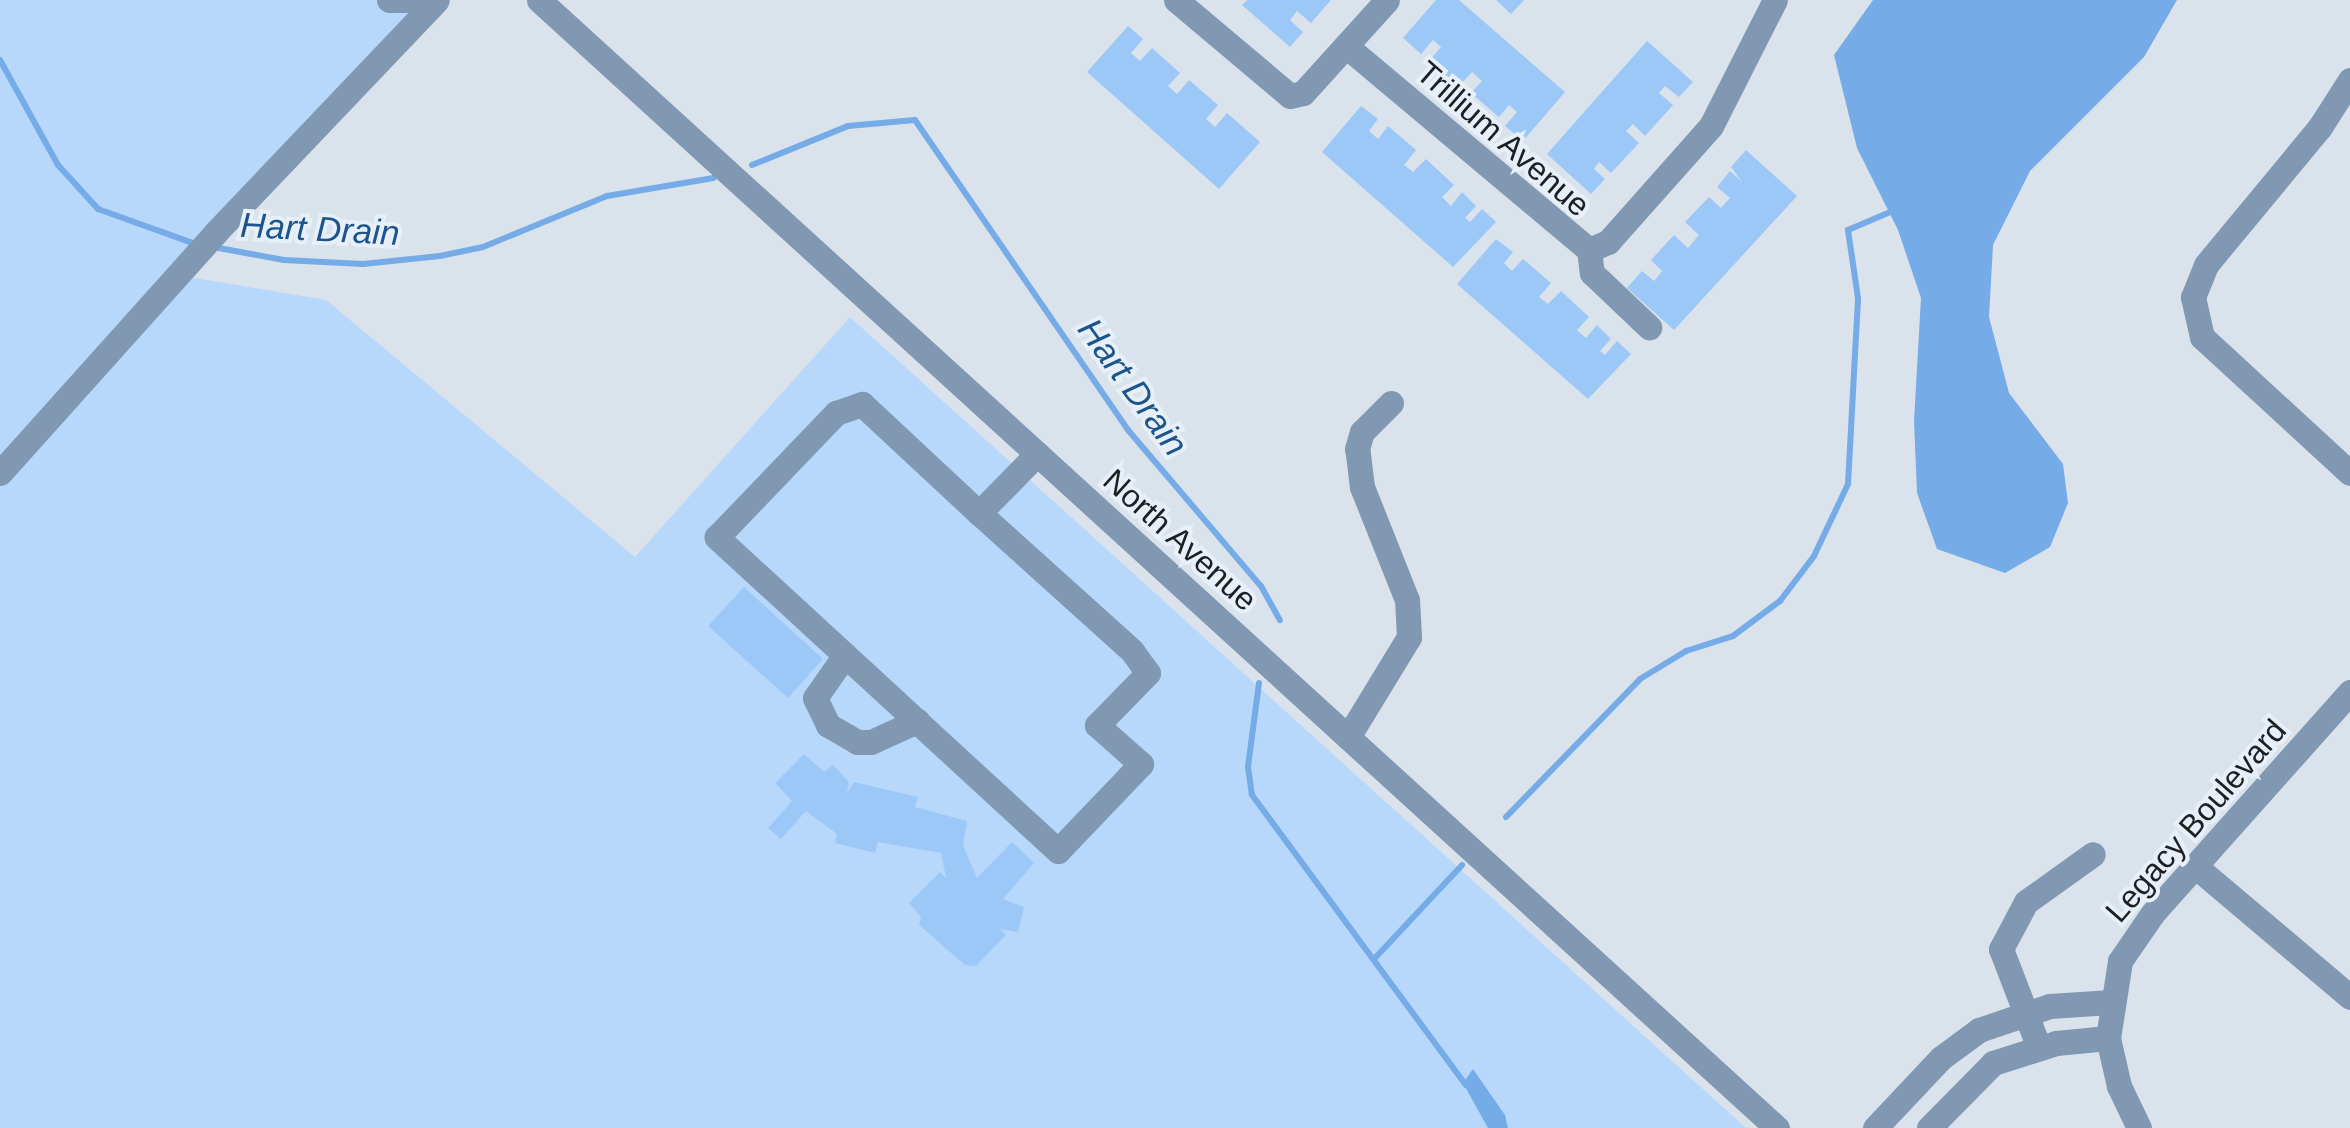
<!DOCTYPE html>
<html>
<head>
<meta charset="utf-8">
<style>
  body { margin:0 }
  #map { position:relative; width:2350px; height:1128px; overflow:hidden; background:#dae2ec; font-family:Helvetica,sans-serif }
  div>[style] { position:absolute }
  .green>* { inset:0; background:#b8d8fb }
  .water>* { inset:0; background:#75abe6 }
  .stream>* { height:6px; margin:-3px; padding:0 3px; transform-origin:3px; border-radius:3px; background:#75abe6 }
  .building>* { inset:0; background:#9cc8f8 }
  .minor>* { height:25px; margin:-12.5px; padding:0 12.5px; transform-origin:12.5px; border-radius:12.5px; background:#8098b2 }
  span { translate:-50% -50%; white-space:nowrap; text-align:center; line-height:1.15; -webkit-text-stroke:8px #e7f0f9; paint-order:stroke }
  .street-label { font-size:32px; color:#1d2023 }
  .water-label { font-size:35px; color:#1c548b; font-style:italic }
</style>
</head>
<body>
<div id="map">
  <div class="green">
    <i style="clip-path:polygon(0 0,423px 0,171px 274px,326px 300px,635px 557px,850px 317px,1746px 1128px,0 1128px)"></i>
  </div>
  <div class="water">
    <i style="clip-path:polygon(1873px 0,2177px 0,2144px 57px,2030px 171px,1993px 245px,1989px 317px,2009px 393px,2063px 464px,2068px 503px,2050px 547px,2005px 573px,1937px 549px,1917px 493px,1914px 421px,1921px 298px,1898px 230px,1857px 148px,1834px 55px)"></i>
    <i style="clip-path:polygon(1473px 1069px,1505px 1115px,1508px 1128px,1488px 1128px,1463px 1083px)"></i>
  </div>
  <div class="stream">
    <i style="left:0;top:60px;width:120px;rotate:61.1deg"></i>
    <i style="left:58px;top:165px;width:59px;rotate:47.7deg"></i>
    <i style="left:98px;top:209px;width:104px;rotate:19.7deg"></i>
    <i style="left:752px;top:165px;width:104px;rotate:-22.1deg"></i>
    <i style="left:848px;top:126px;width:67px;rotate:-5.1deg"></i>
    <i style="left:915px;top:120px;width:376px;rotate:55.5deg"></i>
    <i style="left:1128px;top:430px;width:205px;rotate:49.6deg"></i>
    <i style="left:1261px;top:586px;width:39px;rotate:61deg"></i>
    <i style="left:213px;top:247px;width:72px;rotate:10.4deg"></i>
    <i style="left:284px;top:260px;width:79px;rotate:2.9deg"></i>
    <i style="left:363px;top:264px;width:77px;rotate:-5.9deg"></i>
    <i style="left:440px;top:256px;width:44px;rotate:-11.8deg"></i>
    <i style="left:483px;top:247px;width:134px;rotate:-22.4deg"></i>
    <i style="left:607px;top:196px;width:108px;rotate:-9.6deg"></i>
    <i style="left:1259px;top:683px;width:85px;rotate:97.5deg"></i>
    <i style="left:1248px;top:767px;width:28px;rotate:82deg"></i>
    <i style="left:1252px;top:795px;width:360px;rotate:53.6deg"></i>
    <i style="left:1506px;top:817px;width:192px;rotate:-45.8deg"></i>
    <i style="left:1640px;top:679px;width:54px;rotate:-31.3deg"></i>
    <i style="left:1686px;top:651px;width:49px;rotate:-17.7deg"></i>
    <i style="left:1733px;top:636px;width:59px;rotate:-36.7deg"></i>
    <i style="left:1780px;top:601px;width:56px;rotate:-52.9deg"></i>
    <i style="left:1814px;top:556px;width:80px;rotate:-64.7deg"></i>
    <i style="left:1848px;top:484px;width:186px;rotate:-86.9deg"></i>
    <i style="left:1858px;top:298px;width:69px;rotate:-98.4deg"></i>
    <i style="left:1848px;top:230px;width:51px;rotate:-23.1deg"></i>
    <i style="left:1376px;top:957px;width:126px;rotate:-46.9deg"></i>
  </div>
  <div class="building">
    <i style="clip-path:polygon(1247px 0,1331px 0,1311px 23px,1297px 11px,1290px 20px,1303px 32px,1290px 47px,1242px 5px)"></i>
    <i style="clip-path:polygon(1436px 0,1459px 0,1565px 92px,1523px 141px,1505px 126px,1517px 112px,1509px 105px,1499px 117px,1471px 93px,1482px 81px,1472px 72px,1459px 86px,1429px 61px,1441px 47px,1433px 40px,1421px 54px,1403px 38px)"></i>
    <i style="clip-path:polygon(1496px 0,1524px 0,1511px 14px)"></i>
    <i style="clip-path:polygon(1128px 26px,1143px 39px,1131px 53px,1140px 61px,1152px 48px,1180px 73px,1168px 86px,1177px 94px,1189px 80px,1218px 105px,1206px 119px,1215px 127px,1227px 113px,1260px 142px,1219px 189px,1087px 72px)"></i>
    <i style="clip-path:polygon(1647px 41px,1693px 82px,1679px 97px,1665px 86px,1659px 93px,1673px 105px,1645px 136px,1633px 124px,1626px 131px,1639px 143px,1611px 173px,1599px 162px,1594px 169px,1605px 179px,1591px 194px,1547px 154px)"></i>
    <i style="clip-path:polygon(1361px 106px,1378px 119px,1369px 131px,1378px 139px,1388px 126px,1416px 150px,1404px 165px,1413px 172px,1426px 159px,1454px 185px,1442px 197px,1451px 206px,1462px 192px,1476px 206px,1465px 218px,1470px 222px,1482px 209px,1496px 222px,1453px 267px,1322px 152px)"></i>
    <i style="clip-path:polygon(1746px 150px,1797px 196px,1674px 330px,1627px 288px,1642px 271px,1654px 281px,1662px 271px,1651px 260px,1674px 235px,1688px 248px,1699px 235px,1685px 222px,1709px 197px,1721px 208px,1730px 198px,1717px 187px,1730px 171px,1742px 182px,1731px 167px)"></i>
    <i style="clip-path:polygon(1496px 239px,1513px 252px,1504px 263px,1512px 271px,1523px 259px,1551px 283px,1539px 297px,1548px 304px,1561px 291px,1589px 317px,1577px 330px,1586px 338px,1597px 325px,1611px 339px,1600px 351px,1605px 355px,1617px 341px,1631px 354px,1588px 399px,1457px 284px)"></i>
    <i style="clip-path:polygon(744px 587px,823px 659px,788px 698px,708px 626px)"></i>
    <i style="clip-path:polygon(804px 754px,824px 772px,833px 765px,849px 782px,847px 793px,854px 782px,918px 797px,915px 807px,967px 821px,963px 845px,977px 878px,1012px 842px,1034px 863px,1003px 899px,1024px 907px,1018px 932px,1000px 929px,1006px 935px,976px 966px,965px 965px,919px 925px,921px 917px,909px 903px,940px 872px,946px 878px,941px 853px,878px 842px,875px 853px,835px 843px,837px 834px,806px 811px,781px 839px,768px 828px,792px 801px,775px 783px)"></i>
  </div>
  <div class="minor">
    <i style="left:389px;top:0;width:20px"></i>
    <i style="left:539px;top:0;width:1675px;rotate:42.34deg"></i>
    <i style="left:1176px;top:0;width:149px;rotate:40.1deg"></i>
    <i style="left:1290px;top:96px;width:13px;rotate:-13deg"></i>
    <i style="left:1303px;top:93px;width:125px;rotate:-47.9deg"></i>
    <i style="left:1346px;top:46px;width:317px;rotate:40deg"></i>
    <i style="left:1589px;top:250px;width:23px;rotate:83deg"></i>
    <i style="left:1592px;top:273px;width:79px;rotate:43.5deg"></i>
    <i style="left:2350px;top:80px;width:56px;rotate:122.6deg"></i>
    <i style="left:2320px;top:127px;width:179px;rotate:129.6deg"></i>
    <i style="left:2206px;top:265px;width:35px;rotate:112deg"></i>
    <i style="left:2193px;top:297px;width:41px;rotate:77.3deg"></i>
    <i style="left:2202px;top:337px;width:201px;rotate:42.6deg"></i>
    <i style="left:1589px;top:250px;width:21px;rotate:-23deg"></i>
    <i style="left:1608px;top:242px;width:155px;rotate:-48.4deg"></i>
    <i style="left:1711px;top:126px;width:141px;rotate:-63.1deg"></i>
    <i style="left:0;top:473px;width:324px;rotate:-48.1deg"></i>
    <i style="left:216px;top:232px;width:320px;rotate:-46.4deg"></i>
    <i style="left:979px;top:513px;width:206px;rotate:42deg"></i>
    <i style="left:1132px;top:651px;width:27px;rotate:54deg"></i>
    <i style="left:1148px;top:673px;width:73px;rotate:134.4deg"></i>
    <i style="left:1097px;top:725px;width:59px;rotate:41.6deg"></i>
    <i style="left:1141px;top:764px;width:120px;rotate:133.7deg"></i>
    <i style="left:1058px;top:851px;width:464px;rotate:-137.4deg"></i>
    <i style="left:717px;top:537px;width:172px;rotate:-46.2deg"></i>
    <i style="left:836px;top:413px;width:28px;rotate:-19deg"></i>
    <i style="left:862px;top:404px;width:160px;rotate:43deg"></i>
    <i style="left:979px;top:513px;width:83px;rotate:-45.5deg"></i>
    <i style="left:845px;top:655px;width:52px;rotate:124.9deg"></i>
    <i style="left:815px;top:698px;width:30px;rotate:64deg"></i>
    <i style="left:828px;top:725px;width:34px;rotate:30deg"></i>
    <i style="left:857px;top:742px;width:14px"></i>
    <i style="left:871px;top:742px;width:51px;rotate:-24.5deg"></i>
    <i style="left:1348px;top:737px;width:117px;rotate:-58.6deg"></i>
    <i style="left:1409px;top:637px;width:37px;rotate:-93deg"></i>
    <i style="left:1407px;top:600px;width:122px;rotate:-111.7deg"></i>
    <i style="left:1362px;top:487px;width:38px;rotate:-97deg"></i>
    <i style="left:1357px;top:449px;width:18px;rotate:-74deg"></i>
    <i style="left:1362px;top:432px;width:41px;rotate:-45deg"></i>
    <i style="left:2195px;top:866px;width:203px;rotate:40.2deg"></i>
    <i style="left:2039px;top:1048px;width:106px;rotate:-111deg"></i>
    <i style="left:2001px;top:949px;width:53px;rotate:-62deg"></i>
    <i style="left:2026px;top:902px;width:82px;rotate:-35.6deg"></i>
    <i style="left:1875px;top:1128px;width:96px;rotate:-46.7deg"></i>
    <i style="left:1941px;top:1058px;width:47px;rotate:-36.4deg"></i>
    <i style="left:1979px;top:1030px;width:75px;rotate:-18.7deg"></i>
    <i style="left:2050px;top:1006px;width:61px;rotate:-3.8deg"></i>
    <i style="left:1929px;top:1128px;width:91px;rotate:-45.4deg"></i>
    <i style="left:1993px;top:1063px;width:66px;rotate:-17.6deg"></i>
    <i style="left:2056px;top:1043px;width:52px;rotate:-5.5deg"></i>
    <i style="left:2139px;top:1128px;width:47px;rotate:-115.5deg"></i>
    <i style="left:2119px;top:1086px;width:49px;rotate:-102.9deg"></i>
    <i style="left:2108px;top:1038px;width:78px;rotate:-81.1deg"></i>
    <i style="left:2120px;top:961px;width:58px;rotate:-55.5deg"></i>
    <i style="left:2153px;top:913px;width:296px;rotate:-48.3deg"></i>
  </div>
  <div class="street-label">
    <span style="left:1503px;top:139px;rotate:41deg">Trillium Avenue</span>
    <span style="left:1180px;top:540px;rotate:42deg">North Avenue</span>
    <span style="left:2196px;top:821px;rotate:-49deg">Legacy Boulevard</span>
  </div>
  <div class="water-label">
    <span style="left:320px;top:229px;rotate:3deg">Hart Drain</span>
    <span style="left:1133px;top:387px;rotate:54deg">Hart Drain</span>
  </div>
</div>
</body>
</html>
